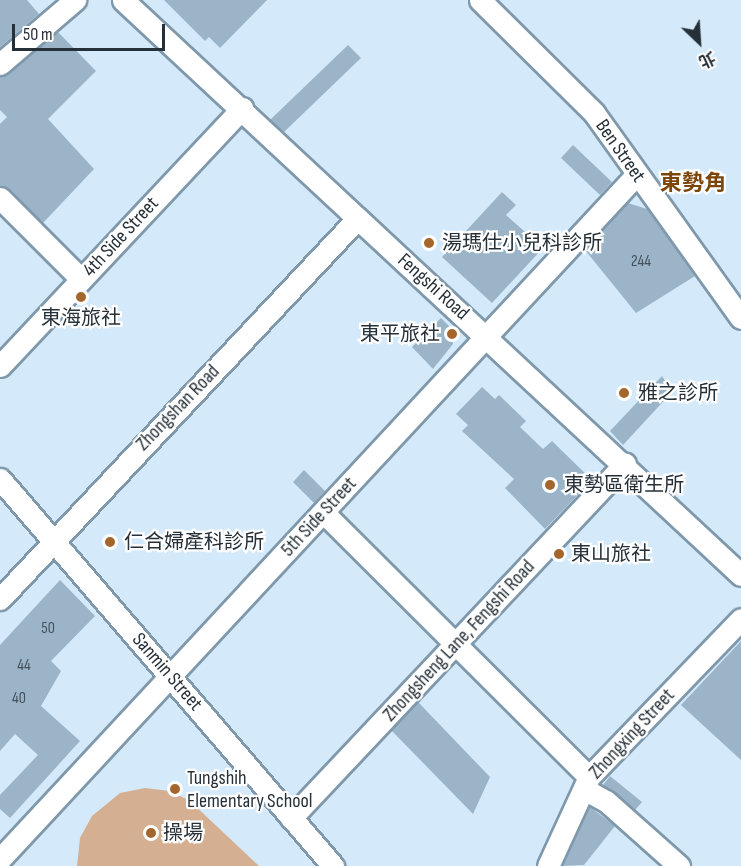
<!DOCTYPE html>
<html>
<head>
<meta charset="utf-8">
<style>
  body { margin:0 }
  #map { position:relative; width:741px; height:866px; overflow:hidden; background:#d4eafa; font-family:"Sofia Sans Condensed","Noto Sans TC",sans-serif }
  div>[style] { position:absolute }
  .green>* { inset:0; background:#d4af91 }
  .building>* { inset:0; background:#9bb4c8 }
  .roads { filter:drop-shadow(2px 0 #7f98ab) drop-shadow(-2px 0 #7f98ab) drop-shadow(0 2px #7f98ab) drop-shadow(0 -2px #7f98ab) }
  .minor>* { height:21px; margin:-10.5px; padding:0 10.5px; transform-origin:10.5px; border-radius:10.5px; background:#fff }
  .dots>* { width:16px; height:16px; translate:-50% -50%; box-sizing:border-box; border:3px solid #fff; border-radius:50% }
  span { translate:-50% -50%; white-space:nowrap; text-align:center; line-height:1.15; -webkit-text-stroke:4.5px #fff; paint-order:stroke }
  .number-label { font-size:16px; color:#43515c }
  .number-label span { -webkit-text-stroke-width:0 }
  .street-label { font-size:20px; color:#263038 }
  .poi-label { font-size:20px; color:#263038 }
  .left { translate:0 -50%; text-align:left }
  .right { translate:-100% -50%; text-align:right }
  .quarter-label { font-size:22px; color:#7c4509; font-weight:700 }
  .north { position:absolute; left:669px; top:12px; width:60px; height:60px; -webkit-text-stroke:4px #fff; paint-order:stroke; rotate:155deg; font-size:16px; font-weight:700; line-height:24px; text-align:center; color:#263038 }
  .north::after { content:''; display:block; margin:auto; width:21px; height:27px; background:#263038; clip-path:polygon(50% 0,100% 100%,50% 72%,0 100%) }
  .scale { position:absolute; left:12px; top:24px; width:153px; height:27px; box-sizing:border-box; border:3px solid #263038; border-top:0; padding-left:8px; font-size:18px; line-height:21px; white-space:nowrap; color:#263038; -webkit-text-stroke:4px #fff; paint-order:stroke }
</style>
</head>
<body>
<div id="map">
  <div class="green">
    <i style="clip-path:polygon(145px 788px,170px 791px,190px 801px,259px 866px,77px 866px,80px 838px,92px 816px,120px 793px)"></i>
  </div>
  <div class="building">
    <i style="clip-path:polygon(0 0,27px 0,39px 14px,0 47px)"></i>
    <i style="clip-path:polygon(164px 0,267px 0,220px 48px,209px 37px,205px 41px)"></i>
    <i style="clip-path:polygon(58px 32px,96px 71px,48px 119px,94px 169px,43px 223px,9px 189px,0 186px,0 124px,7px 117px,0 110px,0 76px)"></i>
    <i style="clip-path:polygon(348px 45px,361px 58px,284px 132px,270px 120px)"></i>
    <i style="clip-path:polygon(573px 145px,612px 182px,600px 195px,561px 158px)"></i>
    <i style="clip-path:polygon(502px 192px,516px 205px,506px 215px,543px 248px,492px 303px,442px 257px)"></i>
    <i style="clip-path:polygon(628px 203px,647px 209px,695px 276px,636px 313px,585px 250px)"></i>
    <i style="clip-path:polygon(441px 318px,451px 328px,453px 344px,433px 369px,412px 347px)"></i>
    <i style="clip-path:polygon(662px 376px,672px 392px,623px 445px,610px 431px)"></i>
    <i style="clip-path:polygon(482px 387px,495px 399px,499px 395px,526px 421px,520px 427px,543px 449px,552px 441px,592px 480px,545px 529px,505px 488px,514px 479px,462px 431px,468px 425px,456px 414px)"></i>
    <i style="clip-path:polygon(304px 470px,325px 491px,314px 503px,293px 482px)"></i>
    <i style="clip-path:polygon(60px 580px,95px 616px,51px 661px,61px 671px,41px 706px,80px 741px,10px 818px,0 809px,0 795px,38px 755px,15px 734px,0 751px,0 645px)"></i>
    <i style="clip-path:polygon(741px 641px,741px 760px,681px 705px)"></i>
    <i style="clip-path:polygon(418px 702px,490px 777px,473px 814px,391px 730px)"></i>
    <i style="clip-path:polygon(610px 776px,642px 802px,635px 810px,603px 785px)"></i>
    <i style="clip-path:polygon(589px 806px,615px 826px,584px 865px,562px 866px)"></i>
  </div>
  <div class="roads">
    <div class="minor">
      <i style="left:123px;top:0;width:844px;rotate:42.94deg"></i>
      <i style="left:480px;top:0;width:161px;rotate:44.7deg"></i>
      <i style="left:594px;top:113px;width:252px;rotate:54.4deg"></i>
      <i style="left:0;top:64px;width:99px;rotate:-40.5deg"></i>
      <i style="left:0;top:198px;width:115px;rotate:45deg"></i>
      <i style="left:0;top:366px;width:354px;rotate:-46.8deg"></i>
      <i style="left:0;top:479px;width:511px;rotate:49.29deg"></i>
      <i style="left:323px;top:512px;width:375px;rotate:44.9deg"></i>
      <i style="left:0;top:599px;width:521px;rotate:-46.79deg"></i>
      <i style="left:584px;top:789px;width:25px;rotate:29deg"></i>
      <i style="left:606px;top:801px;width:98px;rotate:41.7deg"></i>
      <i style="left:291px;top:818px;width:487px;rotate:-46.7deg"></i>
      <i style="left:0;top:859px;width:935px;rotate:-47.08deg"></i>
      <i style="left:548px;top:866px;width:98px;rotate:-65.3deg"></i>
      <i style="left:589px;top:777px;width:219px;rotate:-46.1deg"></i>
    </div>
  </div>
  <div class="dots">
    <i style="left:429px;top:243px;background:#a5662d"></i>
    <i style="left:81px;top:297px;background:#a5662d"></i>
    <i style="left:452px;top:334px;background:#a5662d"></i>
    <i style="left:624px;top:393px;background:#a5662d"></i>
    <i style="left:550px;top:485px;background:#a5662d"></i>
    <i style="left:110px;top:542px;background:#a5662d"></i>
    <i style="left:559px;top:554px;background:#a5662d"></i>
    <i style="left:175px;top:789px;background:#a5662d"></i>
    <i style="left:151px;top:833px;background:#a5662d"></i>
  </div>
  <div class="number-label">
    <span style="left:641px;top:262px">244</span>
    <span style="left:48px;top:629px">50</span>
    <span style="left:24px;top:666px">44</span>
    <span style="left:19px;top:699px">40</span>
  </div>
  <div class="street-label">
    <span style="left:620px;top:151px;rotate:55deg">Ben Street</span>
    <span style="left:121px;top:237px;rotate:-47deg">4th Side Street</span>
    <span style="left:433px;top:287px;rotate:42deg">Fengshi Road</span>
    <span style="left:178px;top:408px;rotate:-46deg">Zhongshan Road</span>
    <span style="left:319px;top:517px;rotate:-47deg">5th Side Street</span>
    <span style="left:459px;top:641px;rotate:-47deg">Zhongsheng Lane, Fengshi Road</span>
    <span style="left:167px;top:672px;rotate:49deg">Sanmin Street</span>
    <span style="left:632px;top:734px;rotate:-47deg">Zhongxing Street</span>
  </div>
  <div class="poi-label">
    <span class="left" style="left:442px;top:243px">湯瑪仕小兒科診所</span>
    <span style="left:81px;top:318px">東海旅社</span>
    <span class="right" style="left:440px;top:334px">東平旅社</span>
    <span class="left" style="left:638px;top:393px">雅之診所</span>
    <span class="left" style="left:564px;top:485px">東勢區衛生所</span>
    <span class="left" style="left:124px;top:542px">仁合婦產科診所</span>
    <span class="left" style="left:571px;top:554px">東山旅社</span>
    <span class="left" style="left:187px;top:790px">Tungshih<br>Elementary School</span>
    <span class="left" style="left:163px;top:833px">操場</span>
  </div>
  <div class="quarter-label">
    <span style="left:693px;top:184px">東勢角</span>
  </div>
  <div class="north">北</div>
  <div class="scale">50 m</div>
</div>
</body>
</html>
